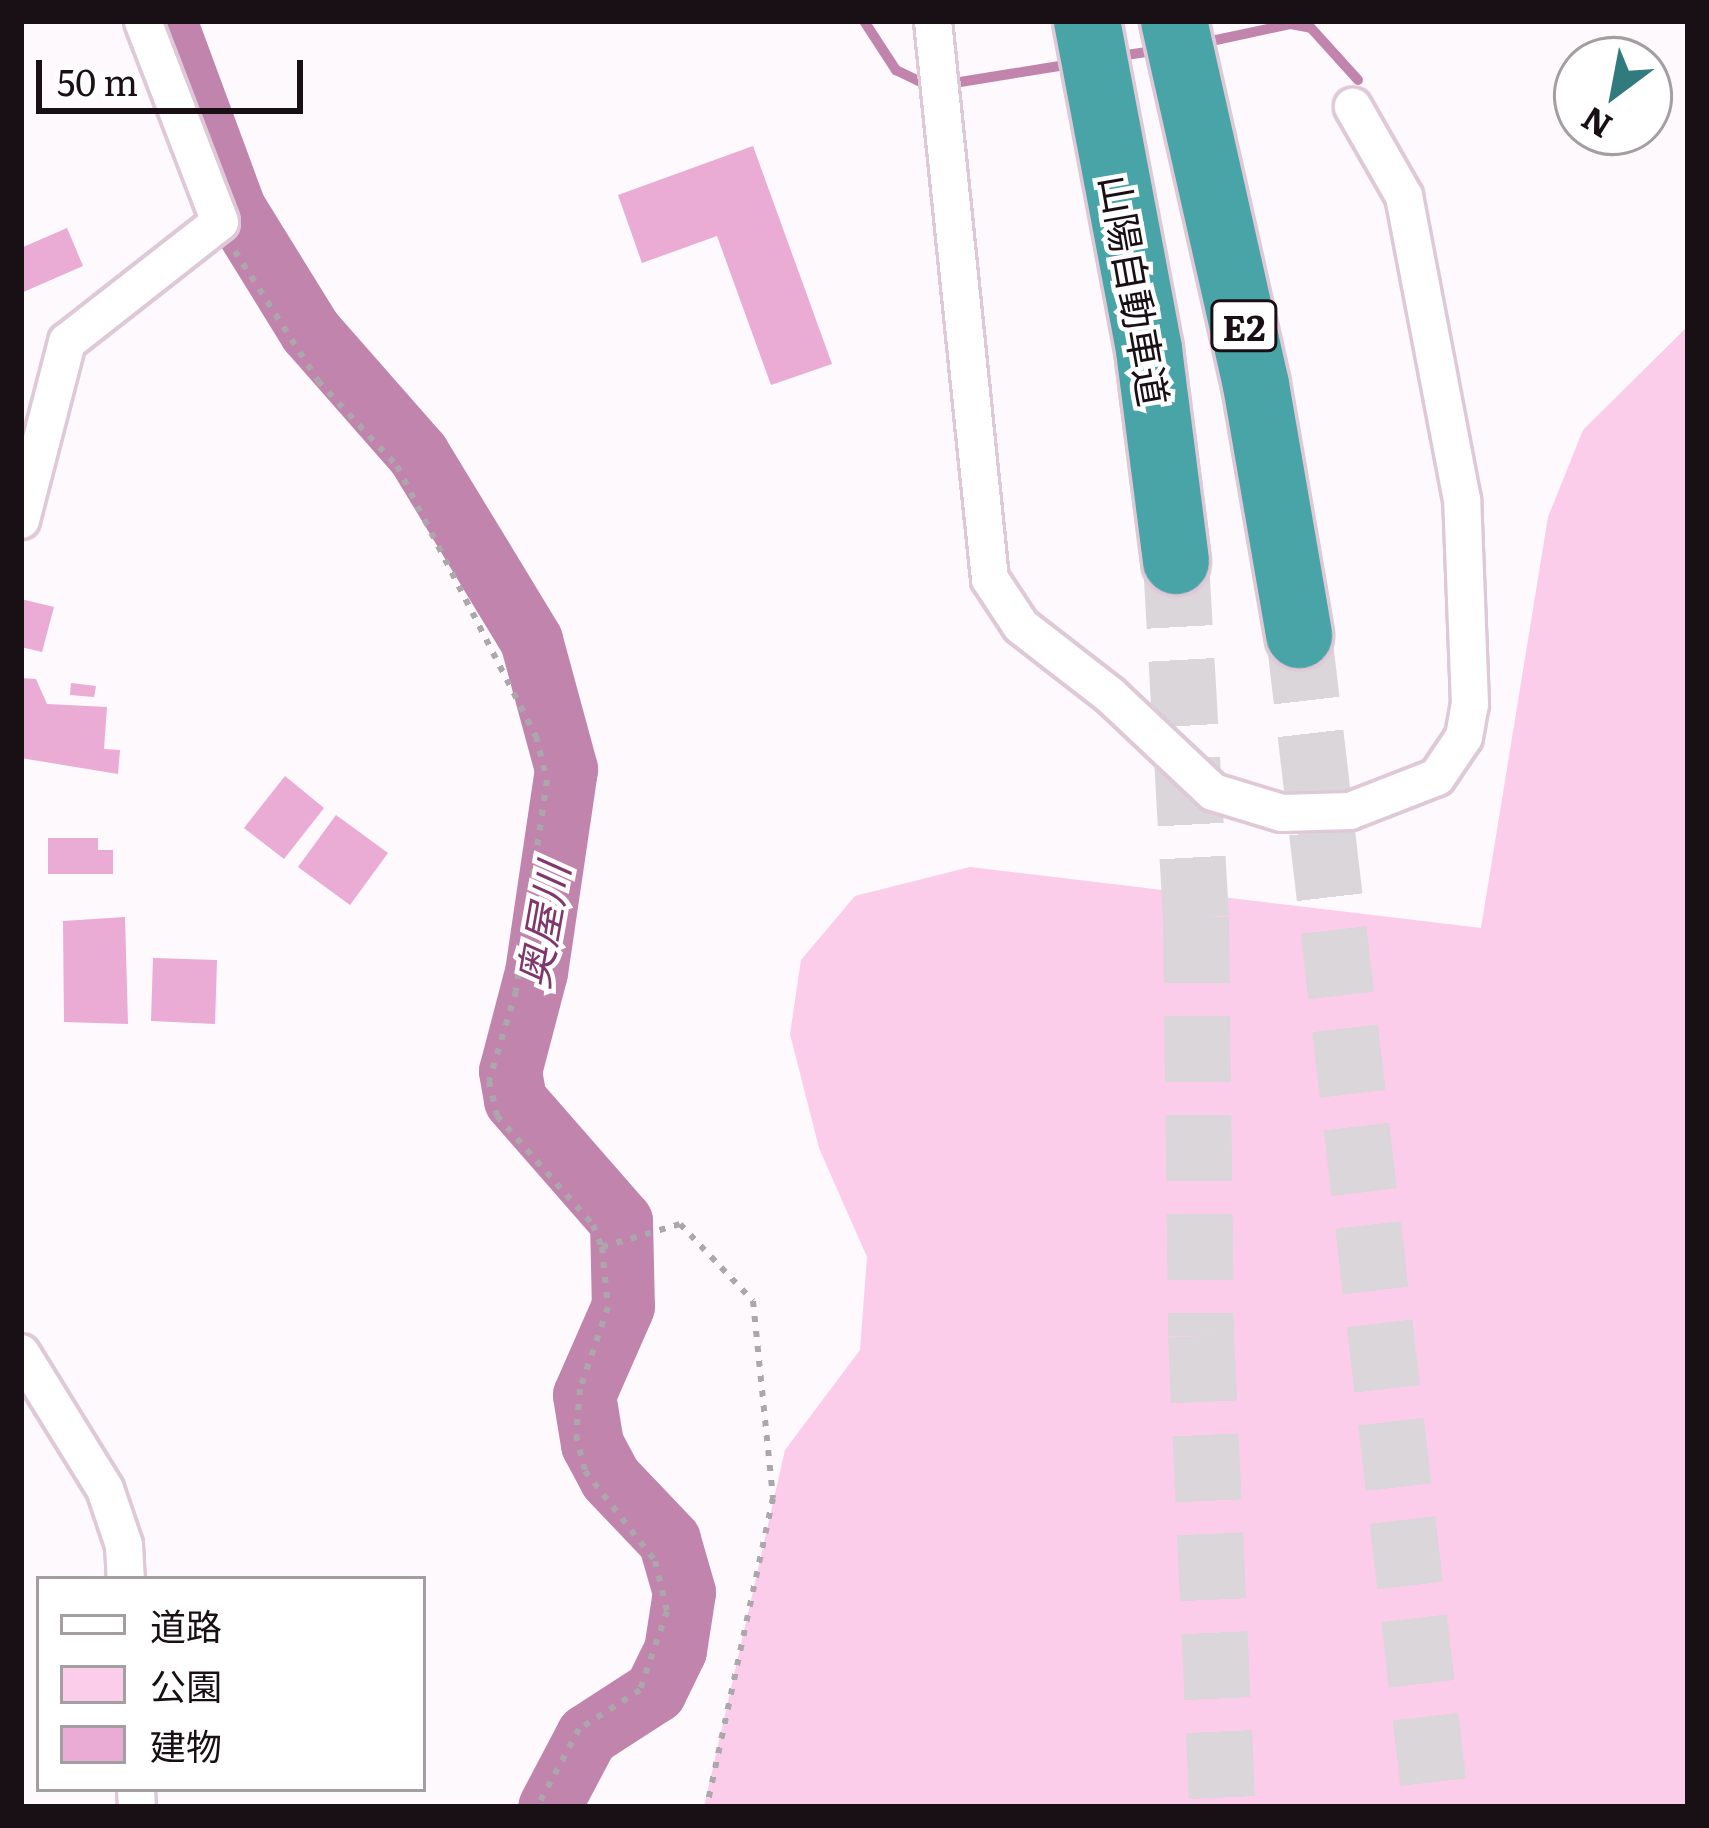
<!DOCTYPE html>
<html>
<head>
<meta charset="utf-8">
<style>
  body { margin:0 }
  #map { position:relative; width:1709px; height:1828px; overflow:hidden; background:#fdf9fc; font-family:Literata,"Noto Sans JP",serif }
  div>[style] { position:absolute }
  .green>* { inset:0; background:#fccceb }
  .stream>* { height:10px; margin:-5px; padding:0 5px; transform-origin:5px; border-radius:5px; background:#c185ad }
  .river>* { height:63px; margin:-31.5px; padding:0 31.5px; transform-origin:31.5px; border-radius:31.5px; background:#c185ad }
  .building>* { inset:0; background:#eaabd4 }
  .motorway-tunnel>* { height:66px; margin-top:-33px; transform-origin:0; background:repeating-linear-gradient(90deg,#dbd6d9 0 66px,transparent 0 99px) }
  .path>* { height:6px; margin-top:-3px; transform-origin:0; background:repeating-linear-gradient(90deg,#aca7ab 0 6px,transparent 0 15px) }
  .roads { filter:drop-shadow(3px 0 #dfc9d7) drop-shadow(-3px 0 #dfc9d7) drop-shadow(0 3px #dfc9d7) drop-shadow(0 -3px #dfc9d7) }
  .minor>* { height:36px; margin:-18px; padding:0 18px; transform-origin:18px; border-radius:18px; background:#fff }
  .motorway>* { height:66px; margin:-33px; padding:0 33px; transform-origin:33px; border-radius:33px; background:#49a4a7 }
  span { translate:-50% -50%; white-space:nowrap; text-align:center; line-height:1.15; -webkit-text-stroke:9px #fff; paint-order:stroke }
  .shield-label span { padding:3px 9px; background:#fff; border:3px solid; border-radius:9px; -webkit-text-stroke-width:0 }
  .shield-label { font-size:36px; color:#181015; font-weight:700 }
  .street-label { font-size:39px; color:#181015 }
  .water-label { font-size:42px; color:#80376b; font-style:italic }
  .frame { position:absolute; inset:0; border:24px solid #181015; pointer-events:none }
  .legend { position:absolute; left:36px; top:1576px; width:390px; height:216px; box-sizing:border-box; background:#fff; border:3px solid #a39fa1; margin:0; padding:15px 21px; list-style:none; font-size:36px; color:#181015 }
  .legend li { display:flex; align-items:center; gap:24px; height:60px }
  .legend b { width:60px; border:3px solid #a39fa1 }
  .north { position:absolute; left:1553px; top:36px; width:120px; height:120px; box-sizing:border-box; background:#fff; border:3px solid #a39fa1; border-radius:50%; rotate:212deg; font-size:33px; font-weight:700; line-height:48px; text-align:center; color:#181015 }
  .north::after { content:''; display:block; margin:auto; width:42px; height:54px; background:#317a7d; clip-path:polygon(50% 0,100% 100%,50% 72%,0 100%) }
  .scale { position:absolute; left:36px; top:60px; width:267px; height:54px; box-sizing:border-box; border:6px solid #181015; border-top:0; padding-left:15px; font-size:36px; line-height:42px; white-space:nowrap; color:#181015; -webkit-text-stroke:9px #fff; paint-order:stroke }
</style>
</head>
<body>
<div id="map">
  <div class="green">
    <i style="clip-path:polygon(1688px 326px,1688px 1807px,704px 1807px,785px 1450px,860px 1350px,867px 1257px,819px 1148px,790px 1034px,801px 960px,855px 896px,970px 867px,1481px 928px,1548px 517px,1583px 430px)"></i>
  </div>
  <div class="stream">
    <i style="left:864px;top:21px;width:59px;rotate:56.9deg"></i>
    <i style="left:896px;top:70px;width:32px;rotate:26deg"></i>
    <i style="left:1202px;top:43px;width:91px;rotate:-12.1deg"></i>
    <i style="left:1291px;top:24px;width:20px;rotate:11deg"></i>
    <i style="left:1311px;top:28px;width:70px;rotate:47.9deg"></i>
    <i style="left:1113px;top:57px;width:48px;rotate:-8.5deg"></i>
    <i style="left:954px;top:83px;width:119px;rotate:-9.2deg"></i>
  </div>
  <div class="river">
    <i style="left:165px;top:21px;width:199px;rotate:69.7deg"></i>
    <i style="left:234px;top:208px;width:145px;rotate:58.3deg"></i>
    <i style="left:310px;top:331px;width:164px;rotate:48.7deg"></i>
    <i style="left:418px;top:454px;width:218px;rotate:58.7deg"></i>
    <i style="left:531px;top:640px;width:134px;rotate:74.8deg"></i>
    <i style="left:566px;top:769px;width:205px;rotate:98.4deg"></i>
    <i style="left:536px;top:972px;width:102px;rotate:104.7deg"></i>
    <i style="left:510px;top:1071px;width:29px;rotate:80deg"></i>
    <i style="left:515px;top:1100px;width:161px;rotate:48.8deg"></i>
    <i style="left:621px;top:1221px;width:85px;rotate:88.7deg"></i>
    <i style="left:623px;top:1306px;width:97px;rotate:113.7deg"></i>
    <i style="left:584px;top:1395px;width:50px;rotate:80.7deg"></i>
    <i style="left:592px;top:1444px;width:38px;rotate:62deg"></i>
    <i style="left:610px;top:1478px;width:86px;rotate:46.4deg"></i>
    <i style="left:669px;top:1540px;width:54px;rotate:73.9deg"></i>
    <i style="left:684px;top:1592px;width:59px;rotate:98.8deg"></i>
    <i style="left:675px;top:1650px;width:46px;rotate:116deg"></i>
    <i style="left:655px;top:1691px;width:81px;rotate:147.1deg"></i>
    <i style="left:587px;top:1735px;width:81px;rotate:117.8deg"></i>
  </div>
  <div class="building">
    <i style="clip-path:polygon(753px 146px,832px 364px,771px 385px,717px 236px,642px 263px,618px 195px)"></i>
    <i style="clip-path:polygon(67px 228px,83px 266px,21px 293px,21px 248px)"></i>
    <i style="clip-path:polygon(21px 599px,54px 607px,42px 652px,21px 647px)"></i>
    <i style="clip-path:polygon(21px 678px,36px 679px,47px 704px,107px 707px,104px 749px,120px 750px,118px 774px,21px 758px)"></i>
    <i style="clip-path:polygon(71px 683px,96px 686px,94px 697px,70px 695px)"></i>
    <i style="clip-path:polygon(285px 776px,324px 808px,284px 859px,244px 828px)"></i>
    <i style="clip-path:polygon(336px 815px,388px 853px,350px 905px,298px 867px)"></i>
    <i style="clip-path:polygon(48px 838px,98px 838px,98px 850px,113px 850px,113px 874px,48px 874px)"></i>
    <i style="clip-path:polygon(125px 917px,128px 1024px,64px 1022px,63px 921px)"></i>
    <i style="clip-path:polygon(153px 958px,217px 960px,215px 1024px,151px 1021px)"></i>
  </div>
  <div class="motorway-tunnel">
    <i style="left:1176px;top:561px;width:357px;rotate:86.8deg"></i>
    <i style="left:1196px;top:917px;width:419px;rotate:89.3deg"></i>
    <i style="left:1201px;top:1336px;width:471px;rotate:87.4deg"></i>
    <i style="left:1299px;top:635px;width:1180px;rotate:83.33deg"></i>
  </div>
  <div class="path">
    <i style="left:235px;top:251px;width:154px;rotate:57.4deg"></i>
    <i style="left:318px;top:381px;width:116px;rotate:47.1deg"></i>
    <i style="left:397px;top:466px;width:304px;rotate:62.8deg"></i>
    <i style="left:536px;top:736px;width:45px;rotate:76deg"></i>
    <i style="left:547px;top:780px;width:213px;rotate:98.4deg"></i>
    <i style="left:516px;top:991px;width:94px;rotate:106.7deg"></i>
    <i style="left:489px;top:1081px;width:36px;rotate:77deg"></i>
    <i style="left:497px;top:1116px;width:145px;rotate:48.6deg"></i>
    <i style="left:593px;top:1225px;width:24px;rotate:68deg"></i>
    <i style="left:602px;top:1247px;width:60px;rotate:84.3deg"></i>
    <i style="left:608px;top:1307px;width:87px;rotate:108.9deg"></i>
    <i style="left:580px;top:1389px;width:46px;rotate:95deg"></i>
    <i style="left:576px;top:1435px;width:37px;rotate:76deg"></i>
    <i style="left:585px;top:1471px;width:114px;rotate:52.1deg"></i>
    <i style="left:655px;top:1561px;width:51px;rotate:76.5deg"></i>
    <i style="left:667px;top:1611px;width:83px;rotate:108.9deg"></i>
    <i style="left:640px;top:1690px;width:72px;rotate:147.4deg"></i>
    <i style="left:579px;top:1729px;width:89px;rotate:118.3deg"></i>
    <i style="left:602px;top:1247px;width:81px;rotate:-16.4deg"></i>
    <i style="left:680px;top:1224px;width:106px;rotate:46.5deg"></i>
    <i style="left:753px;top:1301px;width:198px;rotate:84.2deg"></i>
    <i style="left:773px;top:1498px;width:316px;rotate:102.1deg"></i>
  </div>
  <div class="roads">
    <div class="minor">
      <i style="left:933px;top:21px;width:561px;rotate:84.17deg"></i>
      <i style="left:990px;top:579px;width:56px;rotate:56.6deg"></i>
      <i style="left:1021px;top:626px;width:113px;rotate:37.8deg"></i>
      <i style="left:1110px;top:695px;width:141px;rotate:43.3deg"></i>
      <i style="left:1213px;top:792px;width:72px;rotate:16.9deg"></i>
      <i style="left:1282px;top:813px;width:68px;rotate:-1.7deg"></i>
      <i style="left:1350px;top:811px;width:93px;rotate:-21.3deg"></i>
      <i style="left:1437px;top:777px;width:48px;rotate:-56deg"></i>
      <i style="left:1464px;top:737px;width:34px;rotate:-80deg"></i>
      <i style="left:1470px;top:704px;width:204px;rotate:-92.2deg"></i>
      <i style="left:1462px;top:500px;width:309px;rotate:-100.8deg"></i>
      <i style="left:1404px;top:196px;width:103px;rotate:-119.8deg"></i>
      <i style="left:21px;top:520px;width:184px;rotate:-75.5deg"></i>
      <i style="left:67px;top:342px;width:194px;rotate:-38.1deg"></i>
      <i style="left:220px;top:222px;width:215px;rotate:-111deg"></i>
      <i style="left:21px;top:1353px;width:160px;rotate:58.3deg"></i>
      <i style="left:105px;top:1489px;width:59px;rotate:71.3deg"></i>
      <i style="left:124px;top:1545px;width:34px;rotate:87deg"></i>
      <i style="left:136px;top:1789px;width:18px;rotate:87deg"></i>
    </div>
    <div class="motorway">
      <i style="left:1087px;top:21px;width:335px;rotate:79.3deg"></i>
      <i style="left:1149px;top:350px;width:213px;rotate:82.7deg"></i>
      <i style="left:1174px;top:21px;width:373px;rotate:77.3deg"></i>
      <i style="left:1256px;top:385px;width:254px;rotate:80.2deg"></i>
    </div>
  </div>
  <div class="shield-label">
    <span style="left:1244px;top:326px">E2</span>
  </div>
  <div class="street-label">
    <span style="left:1136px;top:290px;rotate:80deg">山陽自動車道</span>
  </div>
  <div class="water-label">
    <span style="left:541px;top:925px;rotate:-80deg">奥屋川</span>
  </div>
  <div class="frame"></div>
  <ul class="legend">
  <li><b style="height:15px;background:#fff"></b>道路</li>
  <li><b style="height:33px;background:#fccceb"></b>公園</li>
  <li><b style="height:33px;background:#eaabd4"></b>建物</li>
  </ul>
  <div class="north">N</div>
  <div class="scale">50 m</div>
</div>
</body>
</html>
